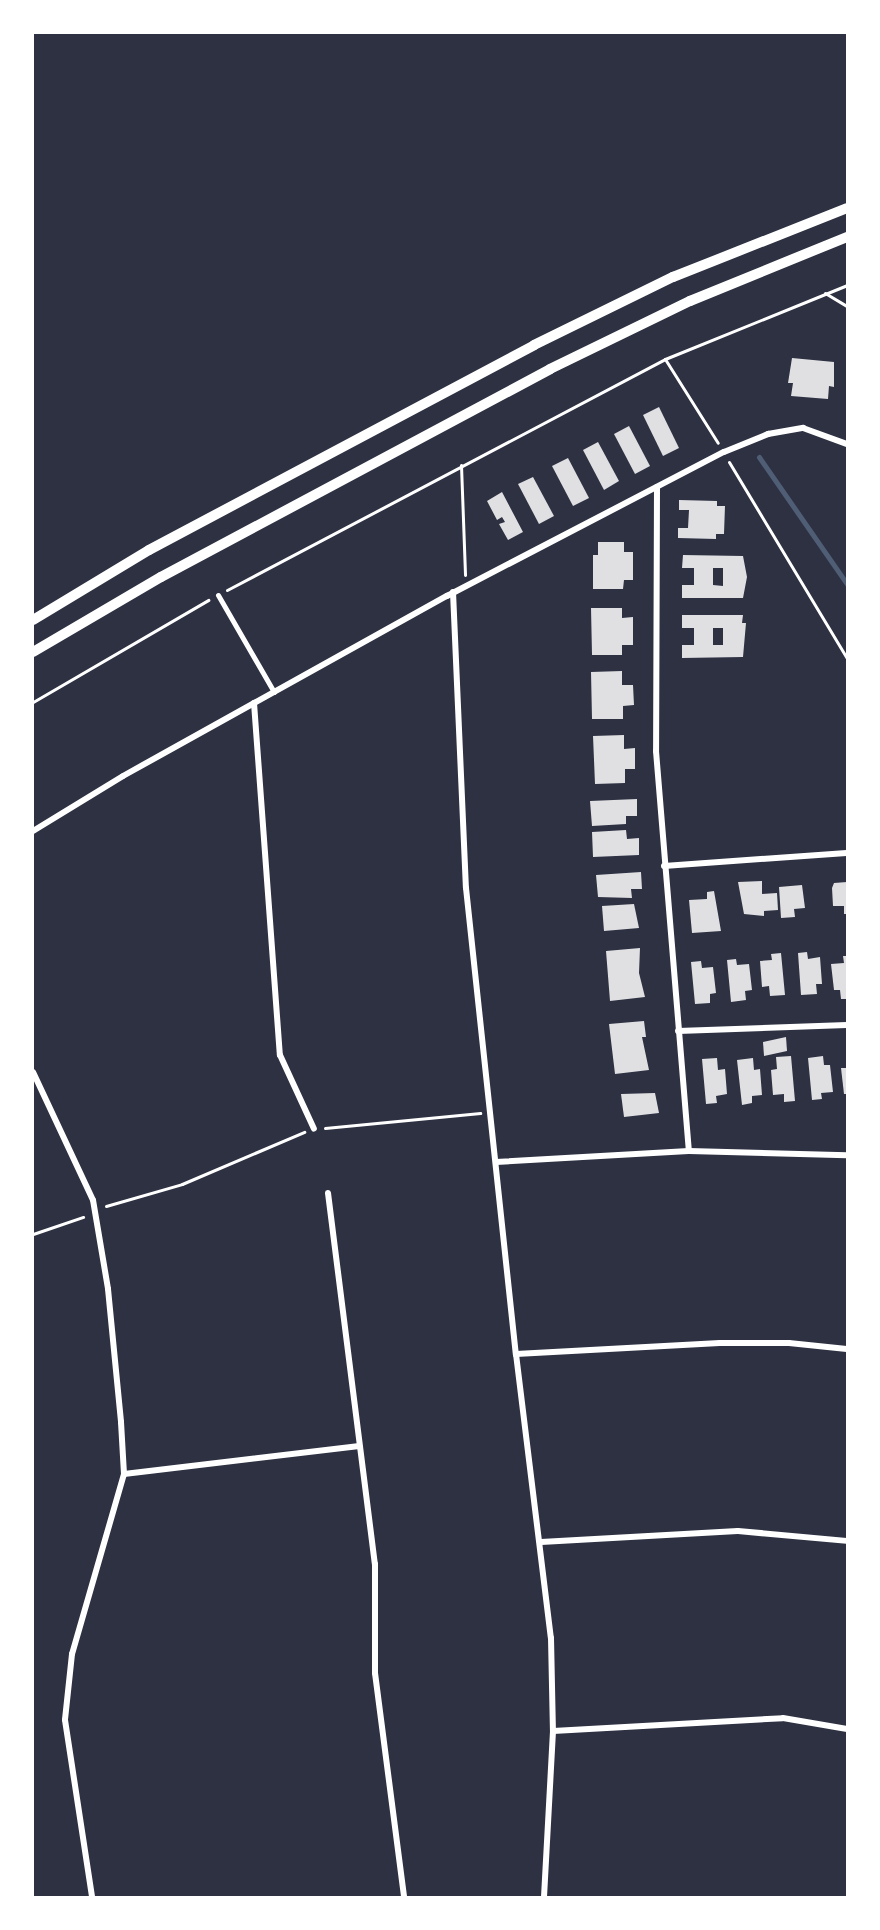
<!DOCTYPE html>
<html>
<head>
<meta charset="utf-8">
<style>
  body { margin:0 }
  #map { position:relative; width:880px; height:1930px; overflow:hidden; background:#2d3142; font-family:Quicksand,sans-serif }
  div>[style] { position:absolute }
  .stream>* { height:5px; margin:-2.5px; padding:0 2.5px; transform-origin:2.5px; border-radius:2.5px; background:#4f5d75 }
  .building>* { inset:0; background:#e0e0e3 }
  .path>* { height:3px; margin:-1.5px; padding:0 1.5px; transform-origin:1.5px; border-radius:1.5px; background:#fff }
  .pedestrian>* { height:5px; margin:-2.5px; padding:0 2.5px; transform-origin:2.5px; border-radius:2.5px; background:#fff }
  .minor>* { height:6px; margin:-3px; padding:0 3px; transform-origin:3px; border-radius:3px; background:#fff }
  .secondary>* { height:10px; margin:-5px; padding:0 5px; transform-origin:5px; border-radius:5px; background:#fff }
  span { translate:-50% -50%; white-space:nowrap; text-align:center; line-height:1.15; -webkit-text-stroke:6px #fff; paint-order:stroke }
  .frame { position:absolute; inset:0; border:34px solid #fff; pointer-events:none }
</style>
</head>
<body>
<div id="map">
  <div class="stream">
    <i style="left:759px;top:457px;width:155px;rotate:55.3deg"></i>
  </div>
  <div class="building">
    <i style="clip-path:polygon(792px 358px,834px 362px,834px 387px,829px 386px,828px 399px,791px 396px,793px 383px,788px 383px)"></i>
    <i style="clip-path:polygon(659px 407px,679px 448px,663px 456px,643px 415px)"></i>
    <i style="clip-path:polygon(629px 426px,650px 466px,635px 474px,614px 434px)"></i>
    <i style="clip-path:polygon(598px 442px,619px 481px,604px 490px,583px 450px)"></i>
    <i style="clip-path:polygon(568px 458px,589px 498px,573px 506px,552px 466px)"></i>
    <i style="clip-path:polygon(533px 477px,554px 516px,539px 524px,518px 484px)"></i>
    <i style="clip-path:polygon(502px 492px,523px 532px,508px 540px,499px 524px,505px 522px,502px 517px,497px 520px,487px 501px)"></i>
    <i style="clip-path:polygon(679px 500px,717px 501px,717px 506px,725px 506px,724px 534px,716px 534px,716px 539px,678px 538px,678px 528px,688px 528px,689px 510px,679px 510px)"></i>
    <i style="clip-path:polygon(598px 542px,624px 542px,624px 552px,633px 552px,633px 580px,624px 580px,623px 589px,593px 589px,593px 555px,598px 555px)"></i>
    <i style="clip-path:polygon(evenodd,683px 555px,743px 556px,747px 577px,743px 598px,682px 598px,682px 585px,694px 585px,694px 568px,682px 568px,683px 555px,713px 568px,723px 568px,723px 586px,713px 585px,713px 568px)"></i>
    <i style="clip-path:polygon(591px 608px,622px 608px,622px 618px,633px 617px,633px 645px,622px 645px,622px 655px,592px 655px)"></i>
    <i style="clip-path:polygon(evenodd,682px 615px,743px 615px,742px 623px,746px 623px,743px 657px,682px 658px,682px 645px,694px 645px,694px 628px,682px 628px,682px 615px,713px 628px,723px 628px,723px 645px,713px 645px,713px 628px)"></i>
    <i style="clip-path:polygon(622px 671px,622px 685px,633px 685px,634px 705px,623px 706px,623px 719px,592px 719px,591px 672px)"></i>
    <i style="clip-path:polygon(624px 735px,624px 749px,635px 748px,635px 769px,625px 769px,625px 783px,595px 784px,593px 736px)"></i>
    <i style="clip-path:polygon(637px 799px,637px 816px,626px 816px,626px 824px,592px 826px,590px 801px)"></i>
    <i style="clip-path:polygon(626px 830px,627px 839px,639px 838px,639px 855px,593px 857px,592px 832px)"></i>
    <i style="clip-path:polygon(641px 872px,642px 889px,631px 889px,632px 898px,598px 897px,596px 875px)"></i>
    <i style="clip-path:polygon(762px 881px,762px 894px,777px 893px,778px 910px,764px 911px,764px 916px,744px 914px,738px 882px)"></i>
    <i style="clip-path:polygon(847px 882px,847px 914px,844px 914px,844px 906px,833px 906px,832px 888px,834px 883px)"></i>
    <i style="clip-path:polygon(802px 885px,805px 908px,794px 909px,795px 917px,781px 918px,779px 887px)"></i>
    <i style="clip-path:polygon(714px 891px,721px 931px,692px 933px,689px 900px,707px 899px,707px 892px)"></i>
    <i style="clip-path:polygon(634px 904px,639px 928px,604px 931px,602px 906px)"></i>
    <i style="clip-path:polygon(640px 948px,639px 973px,645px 997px,610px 1001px,606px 951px)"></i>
    <i style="clip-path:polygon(807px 952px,808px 959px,820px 957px,822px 984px,816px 984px,817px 994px,801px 995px,798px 953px)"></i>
    <i style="clip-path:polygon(781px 953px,785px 995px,770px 996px,769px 986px,762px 987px,760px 961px,772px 960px,771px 954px)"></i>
    <i style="clip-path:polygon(843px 956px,847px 956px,847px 999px,841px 999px,840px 990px,834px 990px,831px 964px,844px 963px)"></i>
    <i style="clip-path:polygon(736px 959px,737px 965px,749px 964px,752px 990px,745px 991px,746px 1000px,731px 1002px,727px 960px)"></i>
    <i style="clip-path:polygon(701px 961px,702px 968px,713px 967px,716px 993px,710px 994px,710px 1003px,695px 1004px,691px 962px)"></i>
    <i style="clip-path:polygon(644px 1021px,646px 1037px,642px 1037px,649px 1070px,615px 1074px,609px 1024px)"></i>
    <i style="clip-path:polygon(786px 1037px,787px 1051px,764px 1056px,763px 1042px)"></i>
    <i style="clip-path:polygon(791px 1056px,795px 1101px,784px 1102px,784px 1094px,773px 1095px,771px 1070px,777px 1069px,776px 1057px)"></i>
    <i style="clip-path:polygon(823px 1056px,824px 1065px,830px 1065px,833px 1092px,821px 1093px,822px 1099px,812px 1100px,808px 1058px)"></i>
    <i style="clip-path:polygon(717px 1058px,718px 1070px,725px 1069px,727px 1094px,716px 1096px,717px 1103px,706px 1104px,702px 1059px)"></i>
    <i style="clip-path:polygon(753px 1058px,754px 1070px,760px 1069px,762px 1095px,752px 1096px,752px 1103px,742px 1105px,737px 1060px)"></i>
    <i style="clip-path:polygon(841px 1068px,847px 1068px,847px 1094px,844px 1094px)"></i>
    <i style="clip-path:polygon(655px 1093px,659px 1113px,624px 1117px,621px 1094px)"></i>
  </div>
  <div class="path">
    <i style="left:825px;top:293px;width:26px;rotate:31deg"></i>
    <i style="left:665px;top:359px;width:99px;rotate:57.8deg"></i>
    <i style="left:729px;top:462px;width:229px;rotate:59deg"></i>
    <i style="left:461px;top:465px;width:110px;rotate:87.9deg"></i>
    <i style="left:227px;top:590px;width:495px;rotate:-27.8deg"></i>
    <i style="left:665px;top:359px;width:196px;rotate:-22.1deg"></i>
    <i style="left:33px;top:702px;width:203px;rotate:-30.2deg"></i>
    <i style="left:325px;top:1128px;width:156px;rotate:-5.5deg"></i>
    <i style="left:106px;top:1206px;width:79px;rotate:-16.1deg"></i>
    <i style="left:182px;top:1184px;width:133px;rotate:-23.1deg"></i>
    <i style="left:33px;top:1234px;width:53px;rotate:-18.8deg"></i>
  </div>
  <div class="pedestrian">
    <i style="left:218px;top:595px;width:112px;rotate:60deg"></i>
  </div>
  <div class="minor">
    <i style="left:657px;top:487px;width:264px;rotate:90.2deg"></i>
    <i style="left:656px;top:751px;width:401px;rotate:85.3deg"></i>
    <i style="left:453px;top:592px;width:296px;rotate:87.5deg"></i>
    <i style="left:466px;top:888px;width:469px;rotate:83.9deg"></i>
    <i style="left:516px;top:1354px;width:286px;rotate:83deg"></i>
    <i style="left:551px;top:1638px;width:93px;rotate:88.8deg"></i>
    <i style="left:553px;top:1731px;width:166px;rotate:93.1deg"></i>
    <i style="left:254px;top:703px;width:353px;rotate:85.8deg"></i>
    <i style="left:280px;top:1055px;width:81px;rotate:65.3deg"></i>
    <i style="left:33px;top:831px;width:105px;rotate:-31.4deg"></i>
    <i style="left:123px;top:776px;width:371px;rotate:-29.1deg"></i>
    <i style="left:447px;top:596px;width:312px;rotate:-27.5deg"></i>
    <i style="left:724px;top:452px;width:48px;rotate:-22.2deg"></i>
    <i style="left:768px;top:434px;width:36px;rotate:-10deg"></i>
    <i style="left:803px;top:428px;width:47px;rotate:20deg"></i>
    <i style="left:664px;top:866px;width:183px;rotate:-4.1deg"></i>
    <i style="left:678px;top:1031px;width:169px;rotate:-2deg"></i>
    <i style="left:33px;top:1072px;width:141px;rotate:64.9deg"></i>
    <i style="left:93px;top:1200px;width:90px;rotate:80.4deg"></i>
    <i style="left:108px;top:1289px;width:134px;rotate:84.4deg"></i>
    <i style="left:121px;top:1422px;width:52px;rotate:86.7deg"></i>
    <i style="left:124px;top:1474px;width:187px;rotate:106.1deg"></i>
    <i style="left:72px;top:1654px;width:66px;rotate:96.1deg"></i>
    <i style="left:65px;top:1720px;width:179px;rotate:81.3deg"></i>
    <i style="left:496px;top:1162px;width:193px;rotate:-3.3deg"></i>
    <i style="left:689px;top:1151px;width:158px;rotate:1.5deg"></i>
    <i style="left:328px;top:1193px;width:374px;rotate:82.8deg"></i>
    <i style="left:375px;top:1564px;width:109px;rotate:90deg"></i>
    <i style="left:375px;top:1673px;width:226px;rotate:82.6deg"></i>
    <i style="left:516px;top:1354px;width:204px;rotate:-3.1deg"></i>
    <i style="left:720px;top:1343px;width:69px"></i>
    <i style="left:789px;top:1343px;width:58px;rotate:5.9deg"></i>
    <i style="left:124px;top:1474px;width:237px;rotate:-6.8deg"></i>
    <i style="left:541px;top:1542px;width:197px;rotate:-3.2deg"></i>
    <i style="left:738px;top:1531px;width:109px;rotate:5.2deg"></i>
    <i style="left:553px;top:1731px;width:230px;rotate:-3.2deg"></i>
    <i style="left:783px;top:1718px;width:65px;rotate:9.8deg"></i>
  </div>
  <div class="secondary">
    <i style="left:33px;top:620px;width:135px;rotate:-31.1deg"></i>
    <i style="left:149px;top:550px;width:436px;rotate:-28deg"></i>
    <i style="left:534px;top:345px;width:155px;rotate:-26.1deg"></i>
    <i style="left:673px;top:277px;width:187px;rotate:-21.6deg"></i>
    <i style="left:33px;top:652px;width:148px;rotate:-30.4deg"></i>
    <i style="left:161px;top:577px;width:441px;rotate:-28.1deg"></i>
    <i style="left:550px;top:369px;width:156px;rotate:-25.9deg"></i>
    <i style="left:690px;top:301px;width:170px;rotate:-22.2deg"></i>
  </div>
  <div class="frame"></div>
</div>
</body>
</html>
